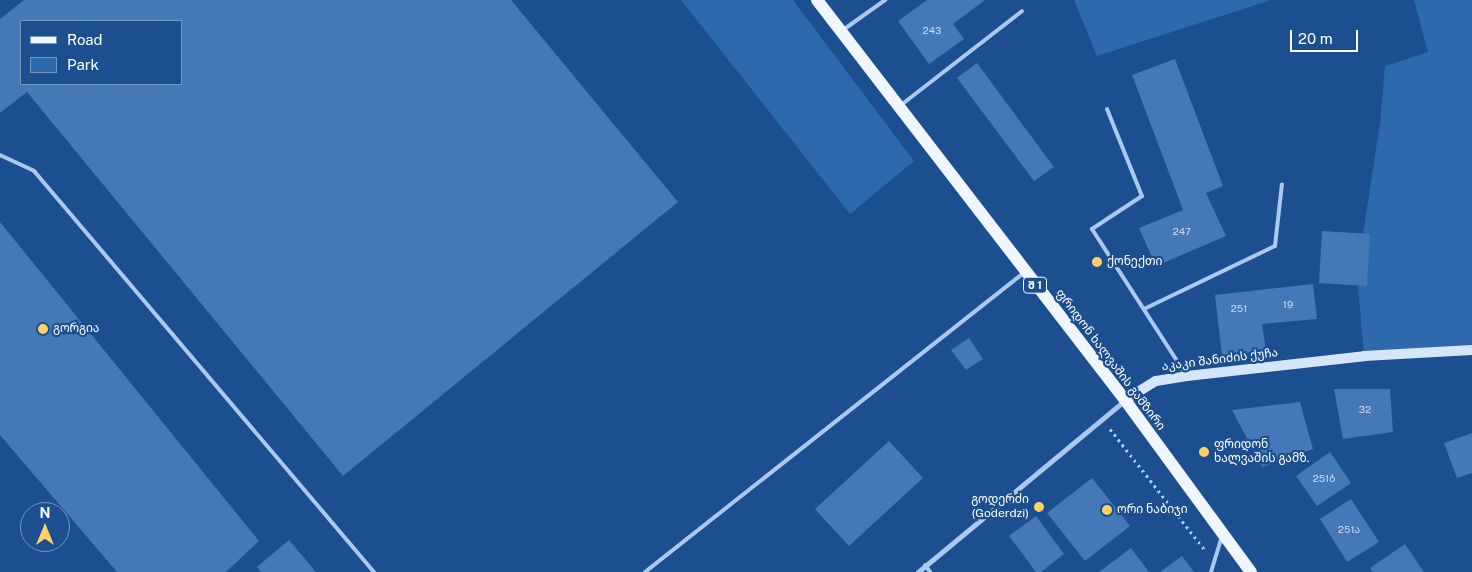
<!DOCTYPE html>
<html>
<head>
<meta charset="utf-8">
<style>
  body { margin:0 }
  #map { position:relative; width:1472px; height:572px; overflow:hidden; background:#1b4f8f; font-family:"Public Sans","Noto Sans Georgian",sans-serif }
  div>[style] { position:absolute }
  .green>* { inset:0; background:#2e69ad }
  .building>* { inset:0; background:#4478b7 }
  .path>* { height:3px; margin-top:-1.5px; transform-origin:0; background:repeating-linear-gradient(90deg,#a9c9ee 0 2.5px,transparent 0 6.5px) }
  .lane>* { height:4px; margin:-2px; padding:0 2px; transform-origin:2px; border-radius:2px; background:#a9c9ee }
  .street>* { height:5px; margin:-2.5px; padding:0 2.5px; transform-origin:2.5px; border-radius:2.5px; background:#a9c9ee }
  .secondary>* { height:10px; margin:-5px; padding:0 5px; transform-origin:5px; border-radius:5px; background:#d6e6fa }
  .primary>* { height:12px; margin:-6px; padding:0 6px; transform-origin:6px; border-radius:6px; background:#f0f6ff }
  .dots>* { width:14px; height:14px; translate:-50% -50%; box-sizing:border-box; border:2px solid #1b4f8f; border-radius:50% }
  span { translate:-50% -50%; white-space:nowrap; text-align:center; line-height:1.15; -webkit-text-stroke:4.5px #1b4f8f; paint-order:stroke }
  .number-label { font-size:10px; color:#d0dded }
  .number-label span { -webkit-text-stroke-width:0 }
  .shield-label span { padding:1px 4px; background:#1b4f8f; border:1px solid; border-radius:4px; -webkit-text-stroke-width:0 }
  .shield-label { font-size:11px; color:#fff; font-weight:700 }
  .poi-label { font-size:12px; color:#fff }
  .left { translate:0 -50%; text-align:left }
  .right { translate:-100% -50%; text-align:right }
  .street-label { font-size:12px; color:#fff }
  .legend { position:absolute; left:20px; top:20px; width:162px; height:65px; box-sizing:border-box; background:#1b4f8f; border:1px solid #7695bc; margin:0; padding:6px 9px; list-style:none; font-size:15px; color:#fff }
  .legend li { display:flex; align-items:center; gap:10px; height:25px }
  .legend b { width:25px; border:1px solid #7695bc }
  .north { position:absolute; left:20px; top:502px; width:50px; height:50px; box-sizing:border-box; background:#1b4f8f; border:1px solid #7695bc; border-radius:50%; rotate:0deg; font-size:14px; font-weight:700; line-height:20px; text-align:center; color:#fff }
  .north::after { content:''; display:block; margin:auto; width:18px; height:22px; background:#ffd166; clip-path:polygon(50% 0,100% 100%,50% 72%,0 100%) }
  .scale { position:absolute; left:1290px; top:30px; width:68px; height:22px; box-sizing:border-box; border:2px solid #fff; border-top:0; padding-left:6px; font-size:15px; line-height:18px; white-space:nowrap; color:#fff; -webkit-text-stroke:4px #1b4f8f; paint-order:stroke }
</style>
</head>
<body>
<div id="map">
  <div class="green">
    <i style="clip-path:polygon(681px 0,793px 0,914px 161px,850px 214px)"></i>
    <i style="clip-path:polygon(1074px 0,1271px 0,1097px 56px)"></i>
    <i style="clip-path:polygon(1414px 0,1472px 0,1472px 350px,1364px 356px,1357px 274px,1380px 123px,1385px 66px,1428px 52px)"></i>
  </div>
  <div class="building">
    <i style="clip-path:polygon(evenodd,24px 0,511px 0,678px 202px,343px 476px,27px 92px,0 113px,0 19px,24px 0,21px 21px,181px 21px,181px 84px,21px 84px,21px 21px)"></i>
    <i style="clip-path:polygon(927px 0,985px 0,953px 24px,964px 39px,929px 64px,898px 21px)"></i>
    <i style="clip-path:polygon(1175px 59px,1223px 186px,1206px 193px,1226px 236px,1156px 266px,1139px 228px,1183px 210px,1132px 75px)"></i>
    <i style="clip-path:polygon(977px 63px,1054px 167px,1034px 181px,957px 78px)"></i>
    <i style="clip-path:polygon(0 222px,259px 541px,226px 572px,117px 572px,0 435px)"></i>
    <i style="clip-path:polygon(1322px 231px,1370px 234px,1367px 286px,1319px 283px)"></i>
    <i style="clip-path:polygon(1313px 284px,1317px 319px,1262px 324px,1266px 350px,1222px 356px,1215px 295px)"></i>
    <i style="clip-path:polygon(969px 338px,983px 359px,966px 370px,951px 350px)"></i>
    <i style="clip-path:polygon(1334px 389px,1390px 389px,1393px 432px,1343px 439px)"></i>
    <i style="clip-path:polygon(1300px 402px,1313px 449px,1262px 467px,1232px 410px)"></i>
    <i style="clip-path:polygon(1472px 433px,1472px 473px,1457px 478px,1444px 443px)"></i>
    <i style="clip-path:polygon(889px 441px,923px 478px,849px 546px,815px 509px)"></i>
    <i style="clip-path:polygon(1330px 452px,1351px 483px,1317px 506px,1296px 476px)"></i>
    <i style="clip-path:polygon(1092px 478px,1130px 526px,1085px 561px,1047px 513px)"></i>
    <i style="clip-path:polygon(1351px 499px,1379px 542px,1347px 562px,1320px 519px)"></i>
    <i style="clip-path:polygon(1036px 516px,1064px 554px,1041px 572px,1036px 572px,1009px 536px)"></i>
    <i style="clip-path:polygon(289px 540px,316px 572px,261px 572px,257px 567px)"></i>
    <i style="clip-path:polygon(1405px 544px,1424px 572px,1373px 572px,1370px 568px)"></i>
    <i style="clip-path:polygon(1131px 548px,1149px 572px,1099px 572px)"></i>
    <i style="clip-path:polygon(1182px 556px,1194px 572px,1160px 572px)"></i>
  </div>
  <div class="path">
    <i style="left:1110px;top:429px;width:154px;rotate:51.9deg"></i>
  </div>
  <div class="lane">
    <i style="left:843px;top:30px;width:52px;rotate:-35.5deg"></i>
    <i style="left:901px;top:105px;width:153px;rotate:-37.8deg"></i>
    <i style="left:1107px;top:109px;width:94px;rotate:68.1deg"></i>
    <i style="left:1142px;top:196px;width:60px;rotate:146.6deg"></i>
    <i style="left:1092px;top:229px;width:174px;rotate:57.2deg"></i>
    <i style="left:0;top:155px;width:38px;rotate:25deg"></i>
    <i style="left:34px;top:171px;width:526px;rotate:49.71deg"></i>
    <i style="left:1144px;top:309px;width:145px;rotate:-25.7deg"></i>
    <i style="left:1275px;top:246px;width:62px;rotate:-83.6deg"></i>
    <i style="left:925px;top:565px;width:9px;rotate:54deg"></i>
    <i style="left:645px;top:572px;width:483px;rotate:-38.3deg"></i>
    <i style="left:1211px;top:572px;width:37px;rotate:-73deg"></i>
  </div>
  <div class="street">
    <i style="left:918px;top:572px;width:269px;rotate:-39.7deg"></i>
  </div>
  <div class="secondary">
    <i style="left:1125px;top:400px;width:36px;rotate:-32deg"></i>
    <i style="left:1156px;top:381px;width:31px;rotate:-9deg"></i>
    <i style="left:1187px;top:376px;width:178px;rotate:-6.4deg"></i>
    <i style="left:1364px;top:356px;width:108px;rotate:-3.2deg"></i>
  </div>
  <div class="primary">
    <i style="left:817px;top:0;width:505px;rotate:52.4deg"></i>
    <i style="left:1125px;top:400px;width:213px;rotate:53.8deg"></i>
  </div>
  <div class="dots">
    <i style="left:1097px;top:262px;background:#ffd166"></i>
    <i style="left:43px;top:329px;background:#ffd166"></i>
    <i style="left:1204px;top:452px;background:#ffd166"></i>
    <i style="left:1039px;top:507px;background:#ffd166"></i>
    <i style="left:1107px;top:510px;background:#ffd166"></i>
  </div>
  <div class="number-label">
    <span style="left:932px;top:31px">243</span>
    <span style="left:1182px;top:232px">247</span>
    <span style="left:1288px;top:305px">19</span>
    <span style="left:1239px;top:309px">251</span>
    <span style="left:1365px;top:410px">32</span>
    <span style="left:1324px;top:479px">251ბ</span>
    <span style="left:1349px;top:530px">251ა</span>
  </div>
  <div class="shield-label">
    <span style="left:1035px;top:285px">შ 1</span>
  </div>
  <div class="poi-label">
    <span class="left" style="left:1107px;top:262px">ქონექთი</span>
    <span class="left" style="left:53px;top:329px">გორგია</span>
    <span class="left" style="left:1214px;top:452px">ფრიდონ<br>ხალვაშის გამზ.</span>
    <span class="right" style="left:1029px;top:507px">გოდერძი<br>(Goderdzi)</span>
    <span class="left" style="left:1117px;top:510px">ორი ნაბიჯი</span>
  </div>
  <div class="street-label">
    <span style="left:1110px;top:360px;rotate:53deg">ფრიდონ ხალვაშის გამზირი</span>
    <span style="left:1220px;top:360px;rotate:-7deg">აკაკი შანიძის ქუჩა</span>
  </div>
  <ul class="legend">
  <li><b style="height:6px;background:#f0f6ff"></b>Road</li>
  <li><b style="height:14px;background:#2e69ad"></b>Park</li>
  </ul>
  <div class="north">N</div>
  <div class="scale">20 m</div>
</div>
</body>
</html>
